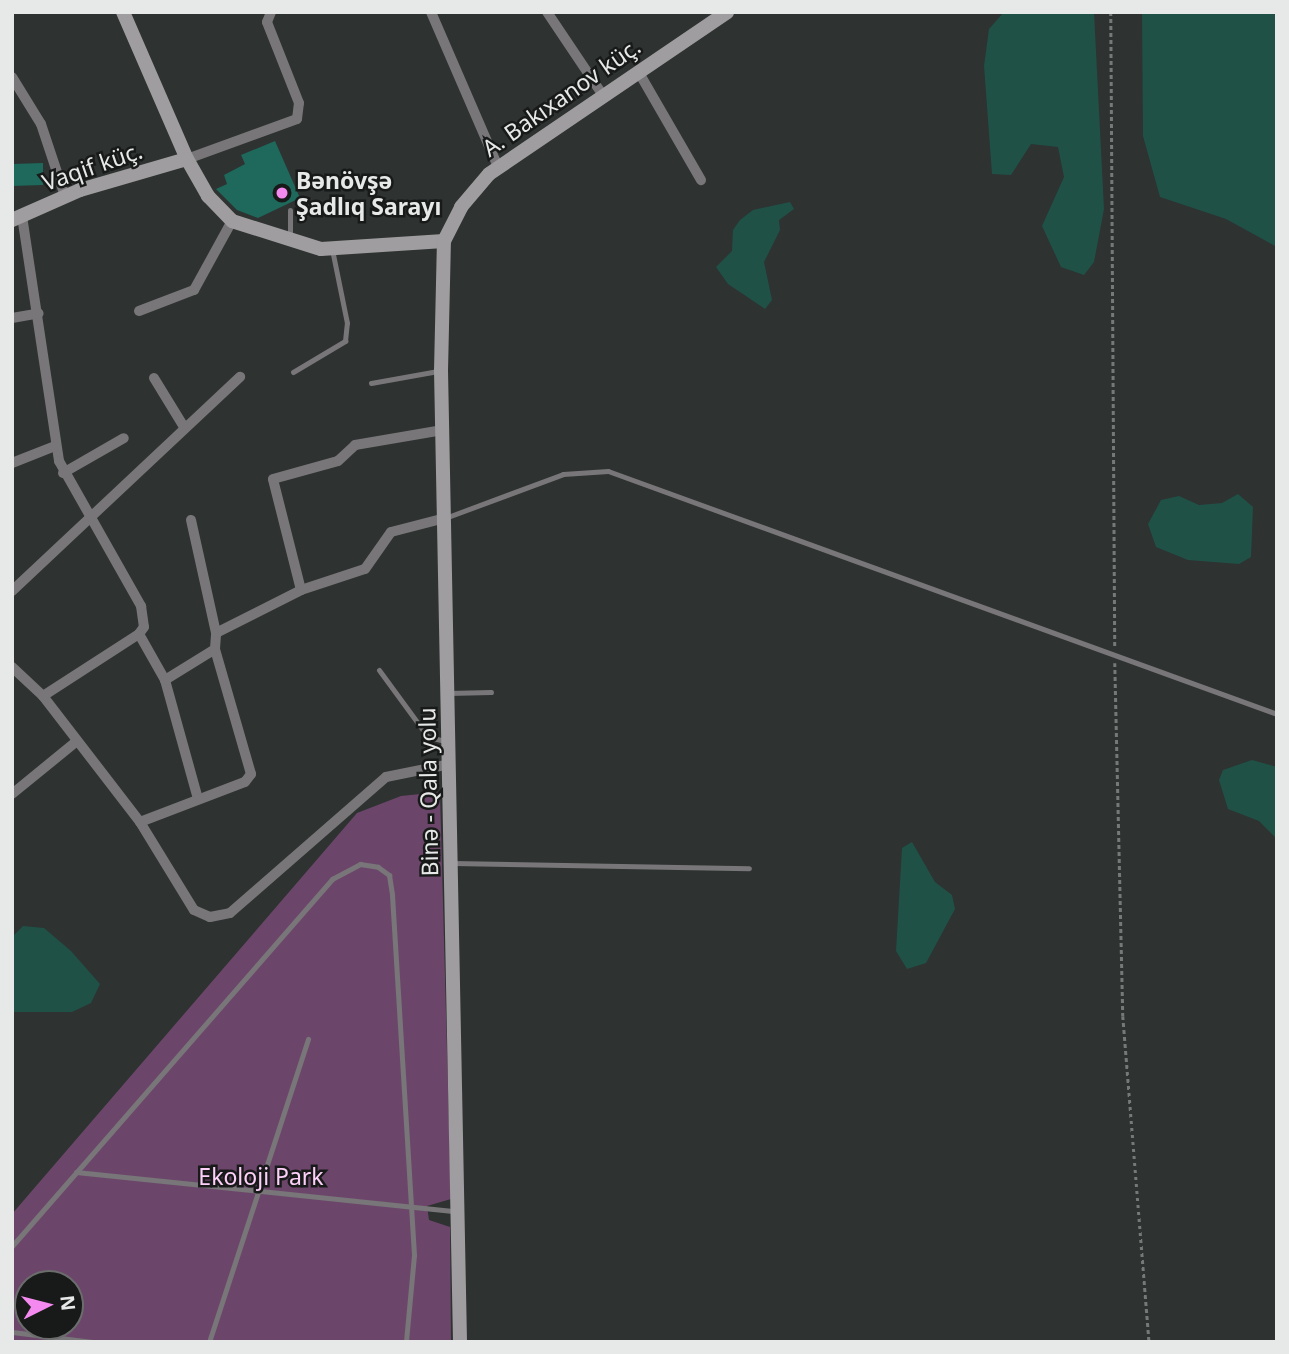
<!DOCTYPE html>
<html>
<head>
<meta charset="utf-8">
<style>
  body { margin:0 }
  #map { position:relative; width:1289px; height:1354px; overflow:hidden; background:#2e3231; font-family:"Noto Sans",sans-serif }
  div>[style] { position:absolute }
  .green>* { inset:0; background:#6c466a }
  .water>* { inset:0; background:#1f5147 }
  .building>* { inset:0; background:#1e695b }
  .path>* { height:2.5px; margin-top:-1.25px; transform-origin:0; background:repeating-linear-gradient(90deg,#757978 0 3.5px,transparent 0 7px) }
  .lane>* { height:5px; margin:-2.5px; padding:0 2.5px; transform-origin:2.5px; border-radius:2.5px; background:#787678 }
  .street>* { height:10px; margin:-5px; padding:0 5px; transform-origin:5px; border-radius:5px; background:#787678 }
  .secondary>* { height:14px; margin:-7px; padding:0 7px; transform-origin:7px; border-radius:7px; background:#9f9d9f }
  .dots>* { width:19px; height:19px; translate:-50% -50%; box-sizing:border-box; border:4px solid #181a19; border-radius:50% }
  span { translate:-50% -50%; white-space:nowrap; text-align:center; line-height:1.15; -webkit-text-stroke:5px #181a19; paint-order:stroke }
  .street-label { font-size:23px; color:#e6e9e8 }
  .poi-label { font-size:23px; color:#e6e9e8; font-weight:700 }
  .left { translate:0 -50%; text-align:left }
  .park-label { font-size:23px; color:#fdd0fa }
  .frame { position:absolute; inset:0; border:14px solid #e6e9e8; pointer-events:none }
  .north { position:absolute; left:14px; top:1270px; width:70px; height:70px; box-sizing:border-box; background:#181a19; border:2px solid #6a6d6c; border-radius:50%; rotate:84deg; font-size:19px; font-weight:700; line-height:28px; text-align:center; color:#e6e9e8 }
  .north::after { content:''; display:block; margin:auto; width:24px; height:32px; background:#f489f0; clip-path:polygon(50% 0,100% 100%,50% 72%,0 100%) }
</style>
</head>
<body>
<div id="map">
  <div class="green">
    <i style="clip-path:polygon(evenodd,440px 792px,451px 1199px,427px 1206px,429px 1220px,450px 1227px,451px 1342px,12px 1342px,12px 1214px,357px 813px,401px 796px,440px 792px,28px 1284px,70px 1284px,70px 1326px,28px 1326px,28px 1284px)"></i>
  </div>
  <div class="water">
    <i style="clip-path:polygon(1004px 12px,1094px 12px,1104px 209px,1094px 262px,1084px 275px,1061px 267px,1042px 226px,1064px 177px,1058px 147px,1031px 144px,1011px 175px,992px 174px,984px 66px,989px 29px)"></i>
    <i style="clip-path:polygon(1142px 12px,1277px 12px,1277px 247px,1226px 219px,1160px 197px,1143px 136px)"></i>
    <i style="clip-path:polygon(790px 202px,794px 209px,779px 220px,780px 230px,764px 262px,772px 300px,765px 309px,728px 284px,716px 267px,732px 251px,733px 230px,740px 220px,753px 210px)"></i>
    <i style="clip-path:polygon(1238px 494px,1253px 507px,1251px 557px,1239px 564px,1188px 560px,1156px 547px,1148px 524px,1161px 500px,1179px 496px,1199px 505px,1222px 503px)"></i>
    <i style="clip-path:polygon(1252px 760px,1277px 767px,1277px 839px,1259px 821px,1228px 809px,1219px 780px,1223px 770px)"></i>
    <i style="clip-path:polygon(912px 842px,935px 882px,952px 895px,955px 909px,926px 963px,907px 969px,896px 951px,902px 848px)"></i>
    <i style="clip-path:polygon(23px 926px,44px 928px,71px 951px,100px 984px,91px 1003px,72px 1012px,12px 1012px,12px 937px)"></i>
  </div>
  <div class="building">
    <i style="clip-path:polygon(275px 141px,300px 198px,258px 218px,237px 210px,216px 189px,227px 184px,224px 175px,245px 164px,241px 155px)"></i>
    <i style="clip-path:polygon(43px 163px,43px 185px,12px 186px,12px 164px)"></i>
  </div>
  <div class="path">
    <i style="left:1111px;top:12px;width:634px;rotate:89.64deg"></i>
    <i style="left:1115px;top:663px;width:353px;rotate:88.7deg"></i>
    <i style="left:1123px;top:1016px;width:327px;rotate:85.4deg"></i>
  </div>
  <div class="lane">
    <i style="left:290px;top:210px;width:28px;rotate:90deg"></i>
    <i style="left:293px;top:372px;width:61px;rotate:-30.8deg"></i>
    <i style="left:345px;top:341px;width:18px;rotate:-84deg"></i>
    <i style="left:347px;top:323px;width:76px;rotate:-101.5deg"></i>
    <i style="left:371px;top:383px;width:68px;rotate:-10.2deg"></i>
    <i style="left:445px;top:518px;width:126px;rotate:-20.4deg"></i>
    <i style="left:563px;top:474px;width:45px;rotate:-3.8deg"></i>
    <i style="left:608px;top:471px;width:712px;rotate:19.96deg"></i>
    <i style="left:379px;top:670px;width:83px;rotate:53.8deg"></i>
    <i style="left:428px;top:737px;width:18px;rotate:13deg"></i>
    <i style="left:448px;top:693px;width:43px;rotate:-1.3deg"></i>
    <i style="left:452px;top:863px;width:297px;rotate:1deg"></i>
    <i style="left:76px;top:1172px;width:381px;rotate:5.9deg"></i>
    <i style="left:12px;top:1246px;width:487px;rotate:-48.9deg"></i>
    <i style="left:332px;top:879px;width:32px;rotate:-28deg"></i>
    <i style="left:360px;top:864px;width:18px;rotate:9deg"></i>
    <i style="left:378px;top:867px;width:14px;rotate:36deg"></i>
    <i style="left:389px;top:875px;width:20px;rotate:81deg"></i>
    <i style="left:392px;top:895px;width:361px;rotate:86.5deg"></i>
    <i style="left:414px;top:1255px;width:87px;rotate:95.3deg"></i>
    <i style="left:12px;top:1332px;width:83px;rotate:7deg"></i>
    <i style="left:209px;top:1342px;width:319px;rotate:-71.9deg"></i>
  </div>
  <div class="street">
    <i style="left:431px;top:12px;width:169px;rotate:66.6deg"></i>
    <i style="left:547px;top:12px;width:99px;rotate:56.1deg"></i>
    <i style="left:638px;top:71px;width:126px;rotate:60deg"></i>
    <i style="left:12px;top:77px;width:55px;rotate:58.3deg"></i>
    <i style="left:41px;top:124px;width:76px;rotate:71.6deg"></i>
    <i style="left:187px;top:159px;width:117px;rotate:-20deg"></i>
    <i style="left:297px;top:119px;width:16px;rotate:-83deg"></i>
    <i style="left:299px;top:103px;width:87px;rotate:-111.6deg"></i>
    <i style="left:267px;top:22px;width:11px;rotate:-68deg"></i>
    <i style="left:22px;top:216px;width:248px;rotate:81.4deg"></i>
    <i style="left:59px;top:461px;width:167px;rotate:60.5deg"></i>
    <i style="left:141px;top:606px;width:21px;rotate:82deg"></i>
    <i style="left:144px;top:627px;width:9px;rotate:126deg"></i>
    <i style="left:139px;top:634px;width:53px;rotate:60.5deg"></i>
    <i style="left:165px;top:680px;width:123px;rotate:74.5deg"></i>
    <i style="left:139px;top:311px;width:59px;rotate:-20.9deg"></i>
    <i style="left:194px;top:290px;width:79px;rotate:-61.2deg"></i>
    <i style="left:12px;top:318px;width:27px;rotate:-10deg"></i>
    <i style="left:154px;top:378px;width:57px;rotate:58.5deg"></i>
    <i style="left:12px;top:463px;width:46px;rotate:-21.6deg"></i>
    <i style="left:63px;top:473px;width:70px;rotate:-29.8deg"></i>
    <i style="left:191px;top:520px;width:116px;rotate:77.5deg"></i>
    <i style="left:301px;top:590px;width:114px;rotate:-104.2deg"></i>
    <i style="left:273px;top:479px;width:67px;rotate:-15.5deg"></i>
    <i style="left:338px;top:461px;width:23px;rotate:-43deg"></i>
    <i style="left:355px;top:445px;width:89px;rotate:-9.7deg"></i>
    <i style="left:12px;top:591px;width:313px;rotate:-43.2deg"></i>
    <i style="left:12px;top:667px;width:42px;rotate:43.1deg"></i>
    <i style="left:43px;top:696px;width:159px;rotate:52.4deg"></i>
    <i style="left:140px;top:822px;width:103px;rotate:58.5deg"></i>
    <i style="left:194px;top:910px;width:17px;rotate:24deg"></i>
    <i style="left:210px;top:917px;width:20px;rotate:-11deg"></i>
    <i style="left:230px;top:913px;width:207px;rotate:-41.1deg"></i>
    <i style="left:386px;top:777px;width:65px;rotate:-11.5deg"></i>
    <i style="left:165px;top:680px;width:59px;rotate:-31.8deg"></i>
    <i style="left:215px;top:649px;width:16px;rotate:-86deg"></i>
    <i style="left:216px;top:633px;width:95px;rotate:-26.8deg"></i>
    <i style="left:301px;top:590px;width:67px;rotate:-18.2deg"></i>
    <i style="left:365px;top:569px;width:45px;rotate:-54.9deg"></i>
    <i style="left:391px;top:532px;width:56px;rotate:-14.5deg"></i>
    <i style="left:43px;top:696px;width:114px;rotate:-32.9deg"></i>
    <i style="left:12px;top:794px;width:84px;rotate:-39.2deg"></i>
    <i style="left:140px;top:822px;width:112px;rotate:-20.9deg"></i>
    <i style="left:245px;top:782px;width:10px;rotate:-53deg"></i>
    <i style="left:251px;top:774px;width:130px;rotate:-106.1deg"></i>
  </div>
  <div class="secondary">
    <i style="left:123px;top:12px;width:160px;rotate:66.5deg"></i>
    <i style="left:187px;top:159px;width:43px;rotate:60.4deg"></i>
    <i style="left:208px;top:196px;width:35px;rotate:46deg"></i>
    <i style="left:232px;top:221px;width:93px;rotate:17.5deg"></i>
    <i style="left:321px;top:249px;width:123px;rotate:-3.7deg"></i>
    <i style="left:12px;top:220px;width:74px;rotate:-23.8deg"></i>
    <i style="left:80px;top:190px;width:111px;rotate:-16.2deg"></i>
    <i style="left:460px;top:1342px;width:971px;rotate:-91.12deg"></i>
    <i style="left:441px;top:371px;width:130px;rotate:-88.7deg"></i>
    <i style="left:444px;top:241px;width:38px;rotate:-63deg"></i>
    <i style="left:461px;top:207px;width:43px;rotate:-49.7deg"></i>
    <i style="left:489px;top:174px;width:288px;rotate:-34.2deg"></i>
  </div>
  <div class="dots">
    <i style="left:282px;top:193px;background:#f489f0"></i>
  </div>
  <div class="street-label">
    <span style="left:561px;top:97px;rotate:-35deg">A. Bakıxanov küç.</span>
    <span style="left:92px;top:166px;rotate:-19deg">Vaqif küç.</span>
    <span style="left:428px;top:792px;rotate:-91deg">Binə - Qala yolu</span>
  </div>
  <div class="poi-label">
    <span class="left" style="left:296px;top:193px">Bənövşə<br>Şadlıq Sarayı</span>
  </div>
  <div class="park-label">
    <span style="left:261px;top:1176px">Ekoloji Park</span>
  </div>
  <div class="frame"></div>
  <div class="north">N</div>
</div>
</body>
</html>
